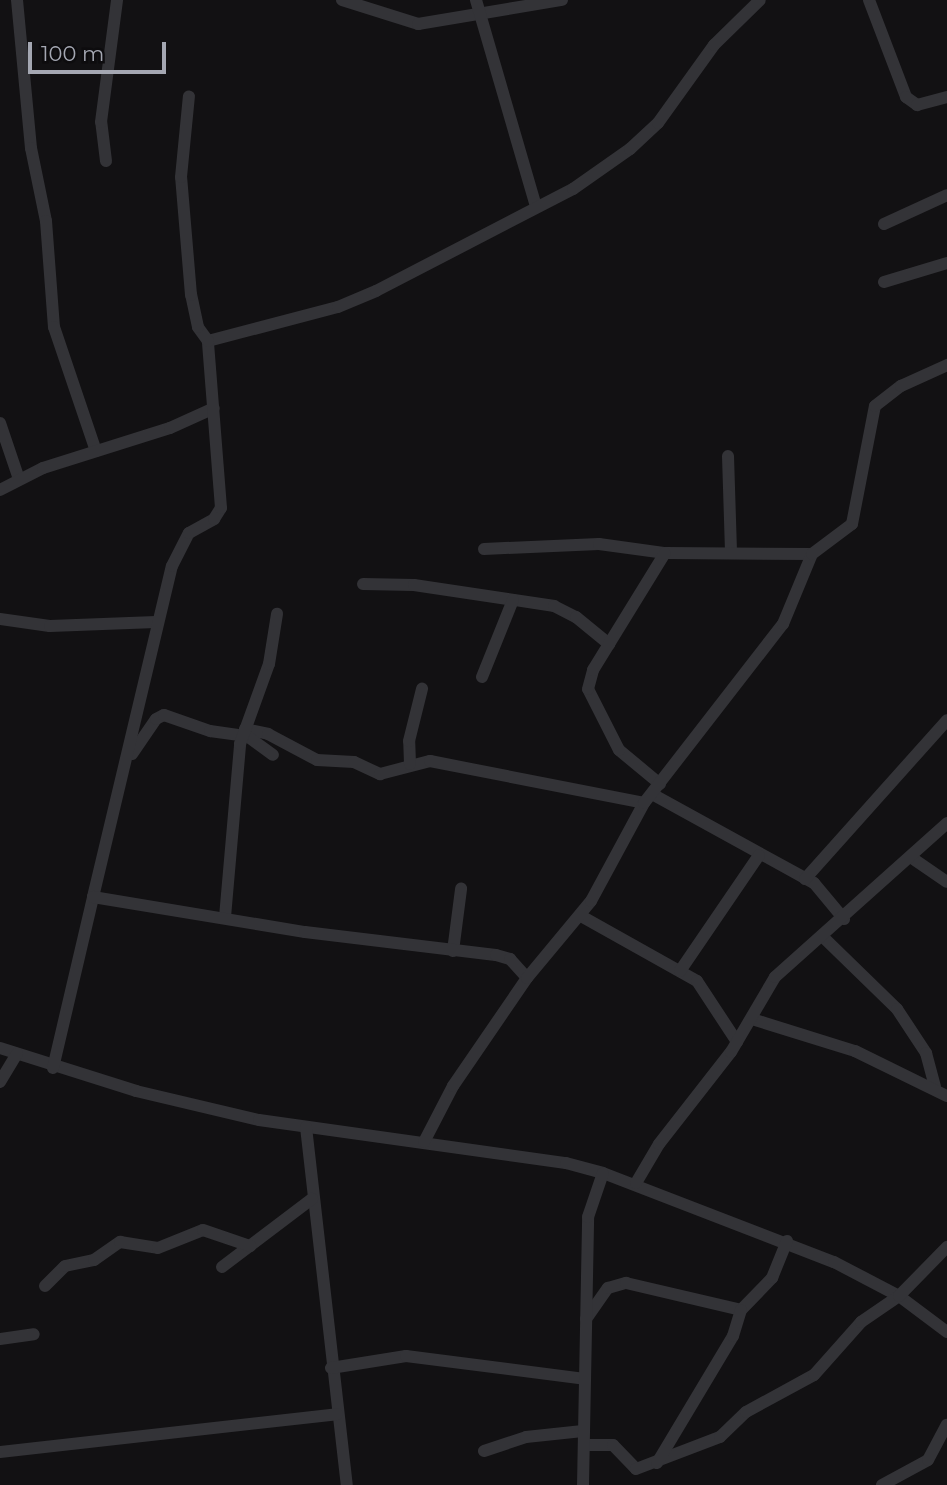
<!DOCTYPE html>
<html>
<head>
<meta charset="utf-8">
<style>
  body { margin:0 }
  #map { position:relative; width:947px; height:1485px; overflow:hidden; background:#121113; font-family:Montserrat,sans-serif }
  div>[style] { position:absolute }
  .minor>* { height:12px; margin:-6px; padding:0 6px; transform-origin:6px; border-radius:6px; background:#333337 }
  span { translate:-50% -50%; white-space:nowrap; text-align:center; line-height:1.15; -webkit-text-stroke:6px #0d0c0e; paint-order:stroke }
  .scale { position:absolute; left:28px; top:42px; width:138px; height:32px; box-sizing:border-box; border:4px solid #a4a7b2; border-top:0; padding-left:9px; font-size:21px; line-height:24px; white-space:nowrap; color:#a4a7b2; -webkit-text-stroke:5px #0d0c0e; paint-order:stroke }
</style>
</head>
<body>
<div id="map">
  <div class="minor">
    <i style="left:17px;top:0;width:149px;rotate:84.6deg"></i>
    <i style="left:31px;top:148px;width:75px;rotate:78.4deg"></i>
    <i style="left:46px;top:221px;width:106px;rotate:85.7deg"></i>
    <i style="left:54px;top:327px;width:131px;rotate:71.3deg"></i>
    <i style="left:342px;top:0;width:80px;rotate:17.5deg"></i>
    <i style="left:418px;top:24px;width:146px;rotate:-9.5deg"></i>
    <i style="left:476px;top:0;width:216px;rotate:73.8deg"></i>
    <i style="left:869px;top:0;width:104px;rotate:69.1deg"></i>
    <i style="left:906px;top:97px;width:14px;rotate:36deg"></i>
    <i style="left:917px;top:105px;width:31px;rotate:-15deg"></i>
    <i style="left:106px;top:161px;width:39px;rotate:-97deg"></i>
    <i style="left:101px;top:122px;width:123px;rotate:-82.5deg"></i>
    <i style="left:884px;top:224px;width:69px;rotate:-24.7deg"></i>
    <i style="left:884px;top:282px;width:66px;rotate:-16.8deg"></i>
    <i style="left:208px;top:341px;width:134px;rotate:-14.7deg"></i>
    <i style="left:338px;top:307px;width:41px;rotate:-22.8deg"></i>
    <i style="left:376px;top:291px;width:222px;rotate:-27.4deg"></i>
    <i style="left:573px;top:189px;width:70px;rotate:-35.1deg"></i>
    <i style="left:630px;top:149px;width:38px;rotate:-43deg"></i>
    <i style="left:658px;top:123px;width:96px;rotate:-54.3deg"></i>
    <i style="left:714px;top:45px;width:64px;rotate:-44.4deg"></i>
    <i style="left:0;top:423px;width:59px;rotate:71.3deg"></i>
    <i style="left:728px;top:456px;width:97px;rotate:88.2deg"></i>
    <i style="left:0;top:490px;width:48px;rotate:-27.1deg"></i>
    <i style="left:43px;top:468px;width:133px;rotate:-17.5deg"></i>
    <i style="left:170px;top:428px;width:48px;rotate:-24.4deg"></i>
    <i style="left:484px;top:549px;width:115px;rotate:-2.5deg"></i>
    <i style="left:599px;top:544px;width:67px;rotate:7.8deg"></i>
    <i style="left:665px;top:553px;width:147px;rotate:0.4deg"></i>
    <i style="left:363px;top:584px;width:51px;rotate:1.1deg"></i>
    <i style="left:414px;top:585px;width:142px;rotate:8.5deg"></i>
    <i style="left:554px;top:606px;width:25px;rotate:27deg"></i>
    <i style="left:576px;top:617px;width:43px;rotate:39.3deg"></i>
    <i style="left:0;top:619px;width:50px;rotate:8deg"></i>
    <i style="left:50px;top:626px;width:106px;rotate:-2.2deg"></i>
    <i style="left:482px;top:677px;width:83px;rotate:-68.1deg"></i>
    <i style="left:245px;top:729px;width:24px;rotate:12deg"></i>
    <i style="left:268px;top:734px;width:55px;rotate:28deg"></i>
    <i style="left:317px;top:760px;width:37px;rotate:3deg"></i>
    <i style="left:354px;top:762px;width:29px;rotate:25deg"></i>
    <i style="left:380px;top:774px;width:52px;rotate:-14.6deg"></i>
    <i style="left:430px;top:761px;width:218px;rotate:11.1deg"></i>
    <i style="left:132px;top:754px;width:42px;rotate:-55.6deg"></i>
    <i style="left:156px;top:719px;width:9px;rotate:-27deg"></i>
    <i style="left:164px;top:715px;width:49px;rotate:19.2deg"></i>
    <i style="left:210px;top:731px;width:37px;rotate:8deg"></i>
    <i style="left:247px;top:736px;width:32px;rotate:36deg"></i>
    <i style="left:410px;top:764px;width:23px;rotate:-92deg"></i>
    <i style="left:409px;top:741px;width:54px;rotate:-76deg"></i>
    <i style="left:660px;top:784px;width:53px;rotate:-140.3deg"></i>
    <i style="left:619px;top:750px;width:68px;rotate:-116.9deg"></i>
    <i style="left:588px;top:689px;width:20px;rotate:-75deg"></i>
    <i style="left:593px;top:670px;width:137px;rotate:-58.4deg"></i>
    <i style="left:652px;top:794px;width:185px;rotate:28.8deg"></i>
    <i style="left:814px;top:883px;width:47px;rotate:50.2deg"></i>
    <i style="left:912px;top:858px;width:42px;rotate:34.4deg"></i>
    <i style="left:805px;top:879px;width:213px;rotate:-48.2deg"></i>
    <i style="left:93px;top:897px;width:340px;rotate:-76.6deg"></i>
    <i style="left:172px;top:566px;width:37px;rotate:-63deg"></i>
    <i style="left:189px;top:533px;width:29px;rotate:-29deg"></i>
    <i style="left:214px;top:519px;width:13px;rotate:-58deg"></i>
    <i style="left:221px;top:508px;width:168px;rotate:-94.5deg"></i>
    <i style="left:208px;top:341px;width:17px;rotate:-126deg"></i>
    <i style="left:198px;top:327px;width:33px;rotate:-102deg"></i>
    <i style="left:191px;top:295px;width:118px;rotate:-94.8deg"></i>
    <i style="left:181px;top:177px;width:81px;rotate:-84.4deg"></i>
    <i style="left:581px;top:916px;width:133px;rotate:29.3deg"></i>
    <i style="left:697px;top:981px;width:73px;rotate:56.7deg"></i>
    <i style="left:225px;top:917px;width:174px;rotate:-85deg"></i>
    <i style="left:240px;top:744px;width:85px;rotate:-70.1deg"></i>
    <i style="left:269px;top:664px;width:51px;rotate:-80.9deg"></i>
    <i style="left:822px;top:936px;width:105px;rotate:44.2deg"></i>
    <i style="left:897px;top:1009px;width:53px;rotate:56.6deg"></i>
    <i style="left:926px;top:1053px;width:35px;rotate:75deg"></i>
    <i style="left:453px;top:951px;width:63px;rotate:-82.6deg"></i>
    <i style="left:680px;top:971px;width:140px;rotate:-55.7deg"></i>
    <i style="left:752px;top:1019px;width:108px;rotate:17.3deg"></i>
    <i style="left:855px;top:1051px;width:102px;rotate:26.1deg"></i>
    <i style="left:0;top:1048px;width:143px;rotate:17.5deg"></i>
    <i style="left:136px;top:1091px;width:126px;rotate:13.3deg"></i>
    <i style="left:259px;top:1120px;width:310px;rotate:8deg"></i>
    <i style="left:566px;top:1163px;width:38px;rotate:15deg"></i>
    <i style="left:603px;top:1173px;width:248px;rotate:21.1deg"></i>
    <i style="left:834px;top:1262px;width:73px;rotate:27.6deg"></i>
    <i style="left:899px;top:1296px;width:60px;rotate:36.9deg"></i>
    <i style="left:53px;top:1068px;width:176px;rotate:-76.8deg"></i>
    <i style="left:93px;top:897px;width:215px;rotate:9.4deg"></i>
    <i style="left:305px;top:932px;width:192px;rotate:6.9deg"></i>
    <i style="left:496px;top:955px;width:15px;rotate:16deg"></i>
    <i style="left:510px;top:959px;width:25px;rotate:48deg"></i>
    <i style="left:0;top:1082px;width:33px;rotate:-59deg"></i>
    <i style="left:306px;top:1127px;width:360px;rotate:83.5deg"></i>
    <i style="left:424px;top:1142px;width:63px;rotate:-62.6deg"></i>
    <i style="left:453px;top:1086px;width:131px;rotate:-55.6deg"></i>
    <i style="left:527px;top:978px;width:100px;rotate:-50.3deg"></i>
    <i style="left:591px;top:901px;width:111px;rotate:-61.6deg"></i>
    <i style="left:644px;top:803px;width:227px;rotate:-52.2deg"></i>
    <i style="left:783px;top:624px;width:76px;rotate:-67.5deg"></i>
    <i style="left:812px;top:554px;width:50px;rotate:-36.9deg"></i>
    <i style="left:852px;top:524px;width:120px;rotate:-79deg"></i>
    <i style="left:875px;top:406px;width:33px;rotate:-38deg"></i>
    <i style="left:901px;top:386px;width:51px;rotate:-24.5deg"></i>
    <i style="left:636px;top:1183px;width:45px;rotate:-59.5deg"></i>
    <i style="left:659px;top:1144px;width:117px;rotate:-52deg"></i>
    <i style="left:731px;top:1052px;width:87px;rotate:-59.6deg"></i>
    <i style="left:775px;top:977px;width:231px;rotate:-41.8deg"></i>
    <i style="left:222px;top:1267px;width:113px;rotate:-37.1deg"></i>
    <i style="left:45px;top:1286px;width:28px;rotate:-45deg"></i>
    <i style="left:65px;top:1266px;width:30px;rotate:-12deg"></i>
    <i style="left:94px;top:1260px;width:32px;rotate:-35deg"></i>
    <i style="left:120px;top:1242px;width:38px;rotate:9deg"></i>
    <i style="left:158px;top:1248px;width:48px;rotate:-21.8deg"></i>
    <i style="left:203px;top:1230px;width:50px;rotate:18.8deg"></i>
    <i style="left:586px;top:1319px;width:38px;rotate:-55deg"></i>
    <i style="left:608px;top:1288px;width:19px;rotate:-16deg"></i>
    <i style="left:626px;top:1283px;width:118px;rotate:13.2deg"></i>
    <i style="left:741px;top:1310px;width:45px;rotate:-45.9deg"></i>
    <i style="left:772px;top:1278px;width:40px;rotate:-68deg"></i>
    <i style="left:0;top:1339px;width:34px;rotate:-8deg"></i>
    <i style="left:331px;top:1368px;width:76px;rotate:-9.1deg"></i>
    <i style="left:406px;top:1356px;width:180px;rotate:7.3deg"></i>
    <i style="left:584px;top:1445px;width:29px"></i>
    <i style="left:613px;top:1445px;width:33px;rotate:46deg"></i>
    <i style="left:636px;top:1469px;width:90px;rotate:-20.9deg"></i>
    <i style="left:720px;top:1437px;width:36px;rotate:-44deg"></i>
    <i style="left:746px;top:1412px;width:77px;rotate:-28.6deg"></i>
    <i style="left:814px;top:1375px;width:71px;rotate:-48.4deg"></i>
    <i style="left:861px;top:1322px;width:46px;rotate:-34.4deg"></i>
    <i style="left:899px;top:1296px;width:69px;rotate:-45.6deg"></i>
    <i style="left:484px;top:1451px;width:44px;rotate:-18.4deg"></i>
    <i style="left:526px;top:1437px;width:57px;rotate:-6deg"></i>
    <i style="left:0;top:1452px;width:339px;rotate:-6.4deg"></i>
    <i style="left:657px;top:1463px;width:148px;rotate:-59.1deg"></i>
    <i style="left:733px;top:1336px;width:27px;rotate:-73deg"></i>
    <i style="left:583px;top:1485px;width:268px;rotate:-88.9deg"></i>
    <i style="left:588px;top:1217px;width:46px;rotate:-71.2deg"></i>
    <i style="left:882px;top:1485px;width:52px;rotate:-28.5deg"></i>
    <i style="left:928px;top:1460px;width:40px;rotate:-62deg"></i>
  </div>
  <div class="scale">100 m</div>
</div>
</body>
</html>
